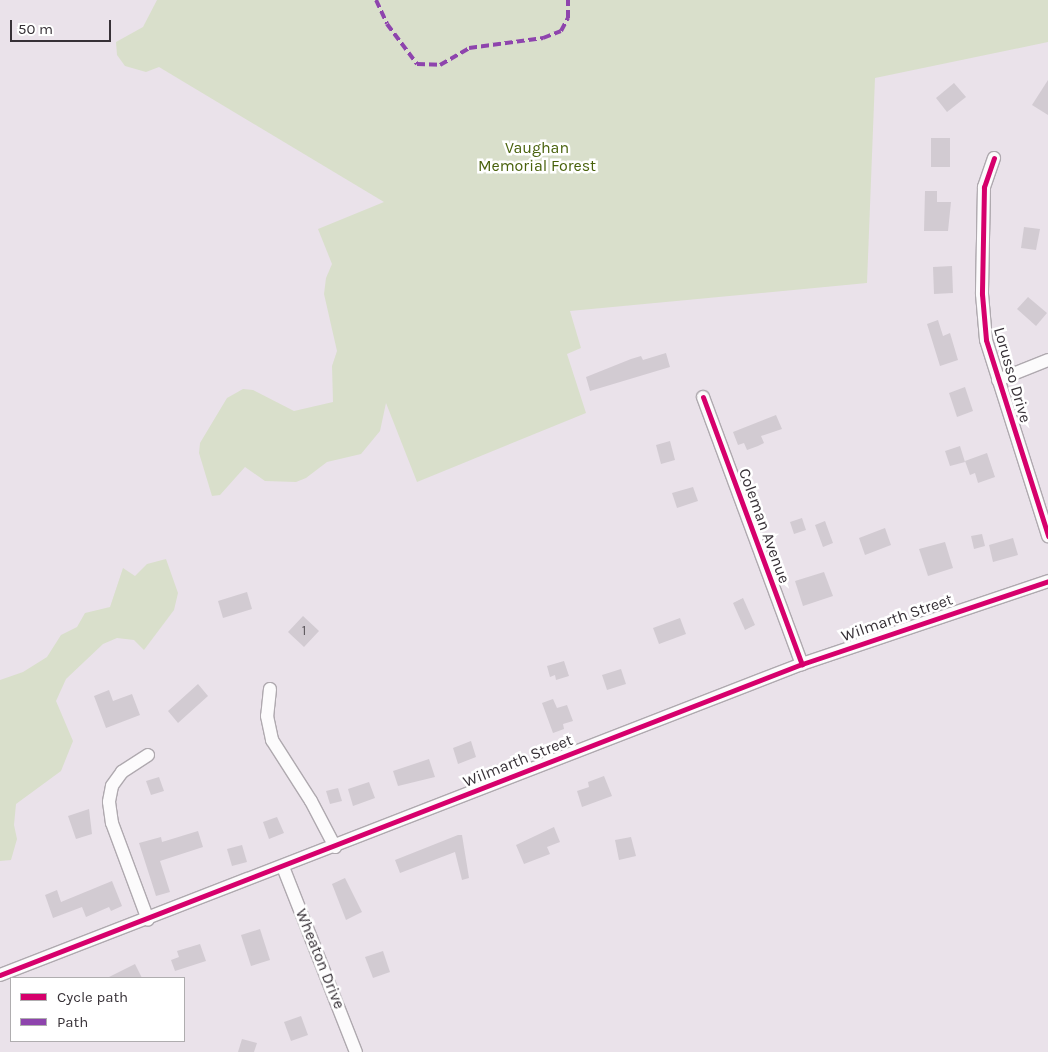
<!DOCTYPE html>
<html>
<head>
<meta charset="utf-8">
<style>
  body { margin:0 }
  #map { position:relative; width:1048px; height:1052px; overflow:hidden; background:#eae2ea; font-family:Karla,sans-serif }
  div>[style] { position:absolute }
  .green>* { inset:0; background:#d9dfcb }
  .building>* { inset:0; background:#d2cbd2 }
  .roads { filter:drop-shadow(1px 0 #afa9af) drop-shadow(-1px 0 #afa9af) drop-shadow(0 1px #afa9af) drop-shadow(0 -1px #afa9af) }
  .street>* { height:12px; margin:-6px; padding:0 6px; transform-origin:6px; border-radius:6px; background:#fcfbfc }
  .quiet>* { height:4px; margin-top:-2px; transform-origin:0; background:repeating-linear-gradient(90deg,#8e44ad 0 8px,transparent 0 12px) }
  .cycleway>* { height:5px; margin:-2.5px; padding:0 2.5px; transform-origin:2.5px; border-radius:2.5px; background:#d6006c }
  span { translate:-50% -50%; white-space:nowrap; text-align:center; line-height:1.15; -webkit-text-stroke:5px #fff; paint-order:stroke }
  .number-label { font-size:14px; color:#5e585e }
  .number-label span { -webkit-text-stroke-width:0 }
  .park-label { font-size:16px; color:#49620c }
  .street-label { font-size:16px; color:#373137 }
  .legend { position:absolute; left:10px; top:977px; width:175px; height:65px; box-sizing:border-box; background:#fff; border:1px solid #afadaf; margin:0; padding:6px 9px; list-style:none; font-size:15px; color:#373137 }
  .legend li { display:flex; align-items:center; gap:10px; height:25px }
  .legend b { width:25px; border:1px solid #afadaf }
  .scale { position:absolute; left:10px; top:20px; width:101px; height:22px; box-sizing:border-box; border:2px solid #373137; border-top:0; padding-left:6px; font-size:15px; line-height:18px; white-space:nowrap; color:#373137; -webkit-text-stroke:4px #fff; paint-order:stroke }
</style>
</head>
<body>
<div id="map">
  <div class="green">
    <i style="clip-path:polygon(157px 0,1048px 0,1048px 42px,875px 78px,867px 283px,570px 311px,581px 348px,567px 354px,586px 413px,417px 482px,386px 403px,380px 431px,361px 454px,327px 462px,306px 478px,296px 482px,265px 481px,245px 467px,220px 495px,212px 496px,199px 453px,200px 443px,227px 398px,243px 389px,253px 390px,294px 411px,333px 402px,332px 366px,337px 351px,324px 294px,326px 278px,332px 264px,318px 229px,384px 202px,159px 67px,146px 72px,125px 66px,117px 55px,116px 42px,143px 27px)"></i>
    <i style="clip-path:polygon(166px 559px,178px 593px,174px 610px,144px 650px,134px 640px,117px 638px,103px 644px,66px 679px,56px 701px,73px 741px,61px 771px,16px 804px,14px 825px,17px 839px,11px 860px,0 861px,0 680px,23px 672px,47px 657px,61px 635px,77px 627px,85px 613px,110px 607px,123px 568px,135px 576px,147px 564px)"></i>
  </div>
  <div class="building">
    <i style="clip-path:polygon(1048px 80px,1048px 115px,1032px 105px)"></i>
    <i style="clip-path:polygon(954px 83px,966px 97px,947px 112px,936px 98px)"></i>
    <i style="clip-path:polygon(931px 138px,950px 138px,950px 167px,931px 167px)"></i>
    <i style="clip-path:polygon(925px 191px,937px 191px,937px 202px,951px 202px,948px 231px,924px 231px)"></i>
    <i style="clip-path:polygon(1024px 227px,1040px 229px,1036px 250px,1021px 248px)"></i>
    <i style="clip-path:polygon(952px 266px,953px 293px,934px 294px,933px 267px)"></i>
    <i style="clip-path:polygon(1028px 297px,1047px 313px,1036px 326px,1017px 309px)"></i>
    <i style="clip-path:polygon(938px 320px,943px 336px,950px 333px,958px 360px,940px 366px,927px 324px)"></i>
    <i style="clip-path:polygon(666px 353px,670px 367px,590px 391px,586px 377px,631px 359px,641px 356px,643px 360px)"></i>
    <i style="clip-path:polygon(965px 387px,973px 411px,957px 417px,949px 393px)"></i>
    <i style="clip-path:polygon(776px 415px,782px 429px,761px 436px,764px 443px,758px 446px,747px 450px,744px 443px,738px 445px,733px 432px)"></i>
    <i style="clip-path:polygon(670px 441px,675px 460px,661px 464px,656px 445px)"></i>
    <i style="clip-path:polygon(960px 446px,965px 462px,950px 466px,945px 451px)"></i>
    <i style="clip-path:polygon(987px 453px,995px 477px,978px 483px,975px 473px,970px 475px,965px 461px)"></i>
    <i style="clip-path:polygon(693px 487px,698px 501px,677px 508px,672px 493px)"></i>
    <i style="clip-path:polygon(802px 518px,806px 530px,794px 534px,790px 522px)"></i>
    <i style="clip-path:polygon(825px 521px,833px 543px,823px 547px,815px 525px)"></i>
    <i style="clip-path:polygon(885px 528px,891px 545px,865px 555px,859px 538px)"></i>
    <i style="clip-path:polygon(982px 534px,985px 546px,974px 549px,971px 536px)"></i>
    <i style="clip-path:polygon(1013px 538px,1018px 555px,993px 562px,989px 545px)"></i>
    <i style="clip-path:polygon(945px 542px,953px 568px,928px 576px,919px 549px)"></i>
    <i style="clip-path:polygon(824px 572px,833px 596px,803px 606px,795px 581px)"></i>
    <i style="clip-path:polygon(247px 592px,252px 609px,223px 618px,218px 601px)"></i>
    <i style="clip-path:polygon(743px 598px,755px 625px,745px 630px,733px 603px)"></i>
    <i style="clip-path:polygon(303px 616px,319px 631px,304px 647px,288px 632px)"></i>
    <i style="clip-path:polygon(680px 618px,686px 634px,659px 644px,653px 628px)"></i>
    <i style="clip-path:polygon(564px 661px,569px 676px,556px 680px,555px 675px,550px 677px,547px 666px)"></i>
    <i style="clip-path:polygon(621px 669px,626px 684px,607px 690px,602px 675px)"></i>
    <i style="clip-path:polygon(198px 684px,208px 696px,178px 723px,168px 711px)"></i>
    <i style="clip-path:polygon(109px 690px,113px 701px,132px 694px,140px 715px,106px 728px,94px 696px)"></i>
    <i style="clip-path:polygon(553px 699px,557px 708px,567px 705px,573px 721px,563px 724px,564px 729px,553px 733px,542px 703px)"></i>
    <i style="clip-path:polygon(471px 741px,476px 757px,458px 764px,453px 748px)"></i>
    <i style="clip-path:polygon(429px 759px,435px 777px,398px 786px,393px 771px)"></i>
    <i style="clip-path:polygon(604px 776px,612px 796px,582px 807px,577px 791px,589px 787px,588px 782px)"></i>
    <i style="clip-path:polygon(159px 777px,164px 791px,151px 795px,146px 781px)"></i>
    <i style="clip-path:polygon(369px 782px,375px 798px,353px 806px,348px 789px)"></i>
    <i style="clip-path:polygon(338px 788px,342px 801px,330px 804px,326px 791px)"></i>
    <i style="clip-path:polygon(89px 809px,92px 834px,76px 839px,68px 816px)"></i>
    <i style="clip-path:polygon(277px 817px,284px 833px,269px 839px,263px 822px)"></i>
    <i style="clip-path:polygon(554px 827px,560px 842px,547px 847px,550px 854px,524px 864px,516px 845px)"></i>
    <i style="clip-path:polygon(198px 831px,203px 847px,160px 861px,170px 892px,156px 896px,139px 843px,161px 837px,162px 842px)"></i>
    <i style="clip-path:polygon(458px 835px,462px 835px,469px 878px,462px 880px,455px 852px,400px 873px,395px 860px)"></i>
    <i style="clip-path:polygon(631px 837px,636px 856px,619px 860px,615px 840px)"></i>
    <i style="clip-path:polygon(242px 845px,247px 862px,232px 866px,227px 849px)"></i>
    <i style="clip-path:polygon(345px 878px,362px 912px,346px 920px,332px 884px)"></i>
    <i style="clip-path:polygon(112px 881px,122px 906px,111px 911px,109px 907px,86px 917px,82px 907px,53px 918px,45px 895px,57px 890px,61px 902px)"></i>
    <i style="clip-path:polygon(260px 929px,270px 960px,251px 966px,241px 935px)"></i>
    <i style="clip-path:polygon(200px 944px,206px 961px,175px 971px,171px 960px,179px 957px,177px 951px)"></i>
    <i style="clip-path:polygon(383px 951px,390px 972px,373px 978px,365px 957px)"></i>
    <i style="clip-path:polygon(135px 964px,142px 978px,107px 978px)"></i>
    <i style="clip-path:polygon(301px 1016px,308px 1035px,291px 1041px,284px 1022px)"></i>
    <i style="clip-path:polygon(242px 1039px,257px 1043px,254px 1052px,238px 1052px)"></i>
  </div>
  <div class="roads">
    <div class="street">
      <i style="left:994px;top:158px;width:31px;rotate:109deg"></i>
      <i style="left:984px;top:187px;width:107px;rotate:91.1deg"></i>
      <i style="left:982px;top:294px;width:46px;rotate:85deg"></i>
      <i style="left:986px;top:340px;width:206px;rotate:72.4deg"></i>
      <i style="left:998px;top:380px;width:54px;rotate:-21.8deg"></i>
      <i style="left:703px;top:397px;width:285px;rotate:69.7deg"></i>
      <i style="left:270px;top:689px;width:27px;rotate:96deg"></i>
      <i style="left:267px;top:716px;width:25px;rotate:78deg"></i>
      <i style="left:272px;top:740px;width:72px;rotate:57.4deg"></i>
      <i style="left:311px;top:801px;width:52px;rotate:62.4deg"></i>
      <i style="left:148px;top:755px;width:31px;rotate:147deg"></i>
      <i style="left:122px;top:772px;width:17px;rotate:126deg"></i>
      <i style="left:112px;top:786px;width:16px;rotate:101deg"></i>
      <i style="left:109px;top:802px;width:21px;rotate:82deg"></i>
      <i style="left:112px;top:823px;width:103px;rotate:69.6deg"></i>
      <i style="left:283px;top:867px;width:199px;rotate:68.5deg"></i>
      <i style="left:0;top:975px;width:860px;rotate:-21.2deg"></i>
      <i style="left:802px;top:664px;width:260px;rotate:-18.6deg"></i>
    </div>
  </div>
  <div class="quiet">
    <i style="left:376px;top:0;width:26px;rotate:65deg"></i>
    <i style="left:387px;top:24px;width:50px;rotate:53.1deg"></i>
    <i style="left:417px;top:64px;width:23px;rotate:2deg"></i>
    <i style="left:440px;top:65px;width:34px;rotate:-30deg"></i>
    <i style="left:469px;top:48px;width:75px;rotate:-7.7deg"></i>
    <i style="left:543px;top:38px;width:19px;rotate:-21deg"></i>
    <i style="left:561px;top:31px;width:15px;rotate:-62deg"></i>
    <i style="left:568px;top:18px;width:18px;rotate:-90deg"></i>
  </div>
  <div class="cycleway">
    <i style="left:994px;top:158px;width:31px;rotate:109deg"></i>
    <i style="left:984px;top:187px;width:107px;rotate:91.1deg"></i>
    <i style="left:982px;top:294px;width:46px;rotate:85deg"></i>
    <i style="left:986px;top:340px;width:206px;rotate:72.4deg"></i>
    <i style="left:703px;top:397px;width:285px;rotate:69.7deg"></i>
    <i style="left:0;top:975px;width:860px;rotate:-21.2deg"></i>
    <i style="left:802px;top:664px;width:260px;rotate:-18.6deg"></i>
  </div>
  <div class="number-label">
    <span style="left:304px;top:631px">1</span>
  </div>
  <div class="park-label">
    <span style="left:537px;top:157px">Vaughan<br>Memorial Forest</span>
  </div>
  <div class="street-label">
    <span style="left:1012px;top:375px;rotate:74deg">Lorusso Drive</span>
    <span style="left:764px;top:526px;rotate:70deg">Coleman Avenue</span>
    <span style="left:897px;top:618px;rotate:-19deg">Wilmarth Street</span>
    <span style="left:518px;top:761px;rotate:-22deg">Wilmarth Street</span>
    <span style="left:320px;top:959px;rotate:68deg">Wheaton Drive</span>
  </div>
  <ul class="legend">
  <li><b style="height:6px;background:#d6006c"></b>Cycle path</li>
  <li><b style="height:6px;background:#8e44ad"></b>Path</li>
  </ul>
  <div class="scale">50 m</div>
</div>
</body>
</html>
